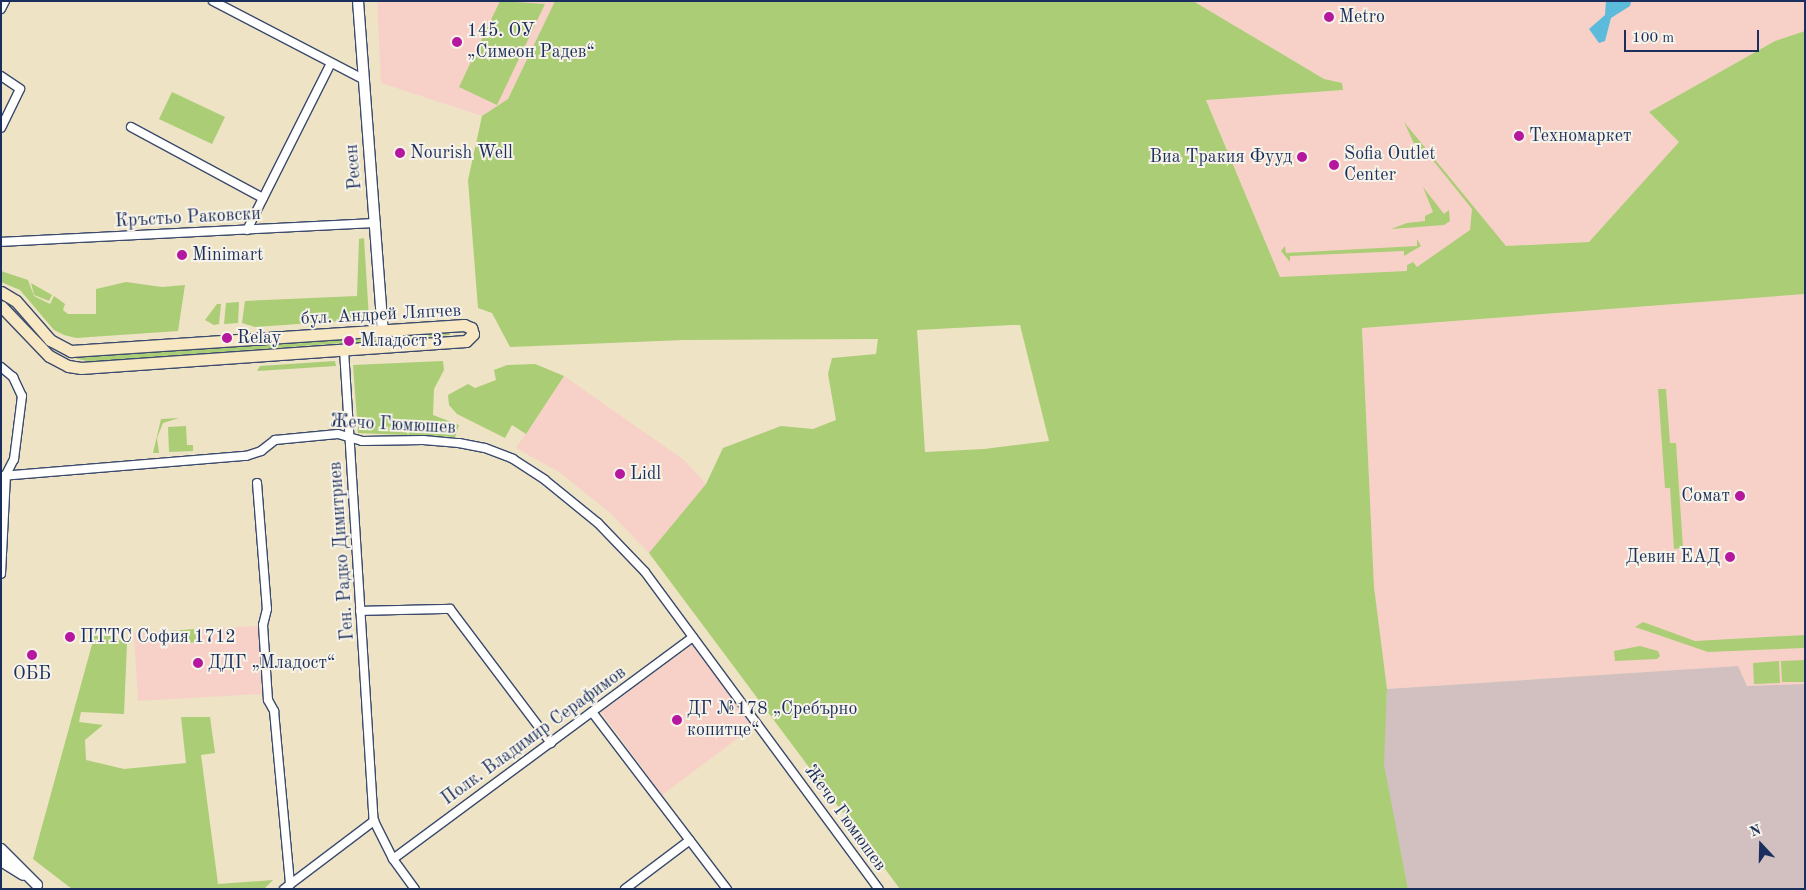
<!DOCTYPE html>
<html>
<head>
<meta charset="utf-8">
<style>
  body { margin:0 }
  #map { position:relative; width:1806px; height:890px; overflow:hidden; background:#eee3c5; font-family:"Old Standard TT",serif }
  div>[style] { position:absolute }
  .built>* { inset:0; background:#f7d1c8 }
  .industrial>* { inset:0; background:#d2bfc0 }
  .green>* { inset:0; background:#aacd76 }
  .water>* { inset:0; background:#5cbada }
  .roads { filter:drop-shadow(1px 0 #3b4a6d) drop-shadow(-1px 0 #3b4a6d) drop-shadow(0 1px #3b4a6d) drop-shadow(0 -1px #3b4a6d) }
  .minor>* { height:8px; margin:-4px; padding:0 4px; transform-origin:4px; border-radius:4px; background:#fff }
  .tertiary>* { height:10px; margin:-5px; padding:0 5px; transform-origin:5px; border-radius:5px; background:#fff }
  .secondary>* { height:11px; margin:-5.5px; padding:0 5.5px; transform-origin:5.5px; border-radius:5.5px; background:#f7e8c3 }
  .dots>* { width:14px; height:14px; translate:-50% -50%; box-sizing:border-box; border:2px solid #f7f3e8; border-radius:50% }
  span { translate:-50% -50%; white-space:nowrap; text-align:center; line-height:1.15; -webkit-text-stroke:4px #f7f3e8; paint-order:stroke }
  .poi-label { font-size:18px; color:#1b2f5e }
  .left { translate:0 -50%; text-align:left }
  .right { translate:-100% -50%; text-align:right }
  .street-label { font-size:18px; color:#1b2f5e }
  .frame { position:absolute; inset:0; border:2px solid #1b2f5e; pointer-events:none }
  .north { position:absolute; left:1736px; top:820px; width:50px; height:50px; -webkit-text-stroke:4px #f7f3e8; paint-order:stroke; rotate:339deg; font-size:14px; font-weight:700; line-height:20px; text-align:center; color:#1b2f5e }
  .north::after { content:''; display:block; margin:auto; width:18px; height:22px; background:#1b2f5e; clip-path:polygon(50% 0,100% 100%,50% 72%,0 100%) }
  .scale { position:absolute; left:1624px; top:30px; width:135px; height:22px; box-sizing:border-box; border:2px solid #1b2f5e; border-top:0; padding-left:6px; font-size:15px; line-height:18px; white-space:nowrap; color:#1b2f5e; -webkit-text-stroke:4px #f7f3e8; paint-order:stroke }
</style>
</head>
<body>
<div id="map">
  <div class="built">
    <i style="clip-path:polygon(377px 1px,555px 1px,508px 99px,482px 116px,381px 83px)"></i>
    <i style="clip-path:polygon(1193px 1px,1805px 1px,1805px 31px,1775px 41px,1649px 112px,1679px 142px,1589px 242px,1506px 246px,1420px 271px,1280px 277px,1206px 99px,1342px 90px,1342px 83px,1324px 79px)"></i>
    <i style="clip-path:polygon(1805px 294px,1805px 684px,1747px 686px,1738px 666px,1387px 689px,1374px 587px,1362px 328px)"></i>
    <i style="clip-path:polygon(564px 376px,684px 460px,706px 484px,649px 553px,610px 513px,559px 472px,516px 448px)"></i>
    <i style="clip-path:polygon(258px 626px,262px 694px,138px 701px,134px 633px)"></i>
    <i style="clip-path:polygon(692px 645px,753px 727px,662px 795px,601px 712px)"></i>
  </div>
  <div class="industrial">
    <i style="clip-path:polygon(1738px 666px,1747px 686px,1805px 684px,1805px 889px,1408px 889px,1383px 765px,1387px 689px)"></i>
  </div>
  <div class="green">
    <i style="clip-path:polygon(500px 1px,545px 4px,497px 105px,459px 87px)"></i>
    <i style="clip-path:polygon(evenodd,555px 1px,1193px 1px,1324px 79px,1342px 83px,1343px 90px,1206px 100px,1280px 277px,1407px 271px,1407px 265px,1413px 262px,1417px 267px,1470px 230px,1472px 209px,1423px 148px,1418px 152px,1404px 122px,1506px 246px,1589px 242px,1679px 142px,1649px 112px,1775px 41px,1805px 31px,1805px 294px,1362px 328px,1374px 587px,1387px 689px,1384px 765px,1408px 889px,900px 889px,649px 553px,706px 484px,723px 448px,781px 426px,813px 429px,836px 420px,828px 374px,832px 358px,876px 354px,878px 339px,684px 340px,510px 347px,492px 313px,478px 308px,468px 180px,482px 116px,508px 99px,555px 1px,1012px 325px,1020px 325px,1049px 441px,984px 449px,925px 452px,917px 330px,1012px 325px)"></i>
    <i style="clip-path:polygon(172px 92px,225px 117px,212px 144px,159px 119px)"></i>
    <i style="clip-path:polygon(1423px 187px,1444px 214px,1449px 210px,1450px 221px,1444px 225px,1391px 229px,1407px 223px,1425px 221px,1425px 216px,1433px 212px)"></i>
    <i style="clip-path:polygon(364px 238px,369px 319px,255px 327px,242px 323px,245px 301px,357px 296px,359px 239px)"></i>
    <i style="clip-path:polygon(1417px 239px,1421px 246px,1404px 256px,1404px 251px,1290px 256px,1290px 262px,1281px 251px,1285px 246px,1286px 253px,1417px 246px)"></i>
    <i style="clip-path:polygon(1px 271px,28px 280px,34px 296px,50px 304px,54px 296px,65px 304px,63px 310px,68px 314px,96px 314px,96px 289px,126px 282px,162px 287px,185px 285px,178px 331px,76px 338px,64px 335px,54px 330px,20px 290px,1px 282px)"></i>
    <i style="clip-path:polygon(31px 283px,52px 295px,49px 301px,34px 295px)"></i>
    <i style="clip-path:polygon(239px 302px,238px 323px,224px 324px,226px 303px)"></i>
    <i style="clip-path:polygon(217px 304px,221px 304px,219px 324px,214px 325px,205px 320px)"></i>
    <i style="clip-path:polygon(450px 331px,450px 335px,91px 362px,70px 357px)"></i>
    <i style="clip-path:polygon(335px 361px,336px 366px,257px 371px,260px 366px)"></i>
    <i style="clip-path:polygon(443px 361px,444px 370px,434px 389px,433px 415px,459px 425px,455px 437px,358px 433px,353px 365px)"></i>
    <i style="clip-path:polygon(535px 364px,564px 376px,526px 434px,512px 425px,505px 438px,457px 414px,449px 405px,448px 395px,468px 384px,475px 388px,496px 380px,494px 370px,507px 365px)"></i>
    <i style="clip-path:polygon(1658px 389px,1666px 389px,1670px 443px,1676px 443px,1683px 548px,1674px 549px,1670px 488px,1665px 488px)"></i>
    <i style="clip-path:polygon(179px 418px,163px 423px,157px 438px,159px 453px,153px 453px,161px 419px)"></i>
    <i style="clip-path:polygon(186px 426px,187px 445px,193px 445px,193px 451px,169px 452px,168px 427px)"></i>
    <i style="clip-path:polygon(1643px 622px,1695px 641px,1805px 635px,1805px 648px,1708px 652px,1635px 627px)"></i>
    <i style="clip-path:polygon(195px 629px,196px 642px,171px 644px,170px 631px)"></i>
    <i style="clip-path:polygon(96px 630px,127px 643px,124px 714px,81px 712px,79px 722px,103px 725px,85px 740px,86px 760px,124px 769px,186px 763px,181px 717px,210px 717px,215px 753px,201px 755px,218px 884px,273px 880px,264px 889px,72px 889px,33px 859px)"></i>
    <i style="clip-path:polygon(1640px 646px,1658px 651px,1660px 656px,1657px 659px,1615px 661px,1614px 651px)"></i>
    <i style="clip-path:polygon(1805px 660px,1805px 682px,1782px 682px,1781px 661px)"></i>
    <i style="clip-path:polygon(1779px 661px,1780px 683px,1754px 684px,1753px 663px)"></i>
  </div>
  <div class="water">
    <i style="clip-path:polygon(1606px 1px,1631px 2px,1630px 6px,1611px 18px,1605px 41px,1599px 43px,1589px 29px,1605px 15px)"></i>
  </div>
  <div class="roads">
    <div class="minor">
      <i style="left:213px;top:1px;width:169px;rotate:27.5deg"></i>
      <i style="left:1px;top:9px;width:9px;rotate:-63deg"></i>
      <i style="left:1px;top:76px;width:23px;rotate:34deg"></i>
      <i style="left:20px;top:89px;width:43px;rotate:116deg"></i>
      <i style="left:131px;top:127px;width:150px;rotate:28.3deg"></i>
      <i style="left:247px;top:230px;width:187px;rotate:-63.3deg"></i>
      <i style="left:1px;top:242px;width:375px;rotate:-2.9deg"></i>
      <i style="left:344px;top:350px;width:472px;rotate:86.4deg"></i>
      <i style="left:374px;top:821px;width:42px;rotate:63.4deg"></i>
      <i style="left:393px;top:859px;width:37px;rotate:54deg"></i>
      <i style="left:1px;top:367px;width:16px;rotate:40deg"></i>
      <i style="left:13px;top:377px;width:21px;rotate:65deg"></i>
      <i style="left:22px;top:396px;width:64px;rotate:97.2deg"></i>
      <i style="left:14px;top:459px;width:18px;rotate:117deg"></i>
      <i style="left:6px;top:475px;width:99px;rotate:92.9deg"></i>
      <i style="left:1px;top:476px;width:246px;rotate:-4.7deg"></i>
      <i style="left:246px;top:456px;width:16px;rotate:-18deg"></i>
      <i style="left:261px;top:451px;width:18px;rotate:-38deg"></i>
      <i style="left:275px;top:440px;width:63px;rotate:-5.4deg"></i>
      <i style="left:338px;top:434px;width:25px;rotate:16deg"></i>
      <i style="left:362px;top:441px;width:61px;rotate:-0.9deg"></i>
      <i style="left:423px;top:440px;width:36px;rotate:5deg"></i>
      <i style="left:459px;top:443px;width:26px;rotate:11deg"></i>
      <i style="left:485px;top:448px;width:30px;rotate:21deg"></i>
      <i style="left:513px;top:459px;width:38px;rotate:33deg"></i>
      <i style="left:545px;top:480px;width:68px;rotate:39.1deg"></i>
      <i style="left:598px;top:523px;width:68px;rotate:46.2deg"></i>
      <i style="left:645px;top:572px;width:394px;rotate:53.6deg"></i>
      <i style="left:257px;top:483px;width:126px;rotate:85.5deg"></i>
      <i style="left:267px;top:609px;width:16px;rotate:104deg"></i>
      <i style="left:263px;top:625px;width:75px;rotate:86.2deg"></i>
      <i style="left:268px;top:700px;width:13px;rotate:61deg"></i>
      <i style="left:274px;top:711px;width:174px;rotate:84.7deg"></i>
      <i style="left:360px;top:611px;width:90px;rotate:-1.3deg"></i>
      <i style="left:450px;top:609px;width:168px;rotate:53deg"></i>
      <i style="left:592px;top:712px;width:223px;rotate:52.7deg"></i>
      <i style="left:393px;top:859px;width:373px;rotate:-36.5deg"></i>
      <i style="left:284px;top:889px;width:113px;rotate:-37.1deg"></i>
      <i style="left:625px;top:889px;width:81px;rotate:-37deg"></i>
    </div>
    <div class="tertiary">
      <i style="left:358px;top:1px;width:330px;rotate:85.7deg"></i>
      <i style="left:1px;top:849px;width:51px;rotate:45deg"></i>
      <i style="left:1px;top:861px;width:26px;rotate:32deg"></i>
    </div>
    <div class="secondary">
      <i style="left:1px;top:292px;width:17px;rotate:31deg"></i>
      <i style="left:16px;top:301px;width:52px;rotate:48.9deg"></i>
      <i style="left:50px;top:340px;width:24px;rotate:28deg"></i>
      <i style="left:71px;top:351px;width:394px;rotate:-3.8deg"></i>
      <i style="left:464px;top:325px;width:8px;rotate:23deg"></i>
      <i style="left:471px;top:328px;width:6px;rotate:72deg"></i>
      <i style="left:473px;top:334px;width:10px;rotate:135deg"></i>
      <i style="left:466px;top:341px;width:386px;rotate:176deg"></i>
      <i style="left:81px;top:368px;width:13px;rotate:-171deg"></i>
      <i style="left:68px;top:366px;width:21px;rotate:-152deg"></i>
      <i style="left:49px;top:356px;width:69px;rotate:-133.8deg"></i>
    </div>
  </div>
  <div class="dots">
    <i style="left:1329px;top:17px;background:#b5179e"></i>
    <i style="left:457px;top:42px;background:#b5179e"></i>
    <i style="left:1519px;top:136px;background:#b5179e"></i>
    <i style="left:400px;top:153px;background:#b5179e"></i>
    <i style="left:1302px;top:157px;background:#b5179e"></i>
    <i style="left:1334px;top:165px;background:#b5179e"></i>
    <i style="left:182px;top:255px;background:#b5179e"></i>
    <i style="left:227px;top:338px;background:#b5179e"></i>
    <i style="left:349px;top:341px;background:#b5179e"></i>
    <i style="left:620px;top:474px;background:#b5179e"></i>
    <i style="left:1740px;top:496px;background:#b5179e"></i>
    <i style="left:1730px;top:557px;background:#b5179e"></i>
    <i style="left:70px;top:637px;background:#b5179e"></i>
    <i style="left:32px;top:655px;background:#b5179e"></i>
    <i style="left:198px;top:663px;background:#b5179e"></i>
    <i style="left:677px;top:720px;background:#b5179e"></i>
  </div>
  <div class="poi-label">
    <span class="left" style="left:1339px;top:17px">Metro</span>
    <span class="left" style="left:467px;top:42px">145. ОУ<br>„Симеон Радев“</span>
    <span class="left" style="left:1529px;top:136px">Техномаркет</span>
    <span class="left" style="left:410px;top:153px">Nourish Well</span>
    <span class="left" style="left:1344px;top:165px">Sofia Outlet<br>Center</span>
    <span class="right" style="left:1292px;top:157px">Виа Тракия Фууд</span>
    <span class="left" style="left:192px;top:255px">Minimart</span>
    <span class="left" style="left:237px;top:338px">Relay</span>
    <span class="left" style="left:360px;top:341px">Младост 3</span>
    <span class="left" style="left:630px;top:474px">Lidl</span>
    <span class="right" style="left:1730px;top:496px">Сомат</span>
    <span class="right" style="left:1720px;top:557px">Девин ЕАД</span>
    <span class="left" style="left:80px;top:637px">ПТТС София 1712</span>
    <span class="left" style="left:208px;top:663px">ДДГ „Младост“</span>
    <span style="left:32px;top:674px">ОББ</span>
    <span class="left" style="left:687px;top:720px">ДГ №178 „Сребърно<br>копитце“</span>
  </div>
  <div class="street-label">
    <span style="left:354px;top:167px;rotate:-95deg">Ресен</span>
    <span style="left:188px;top:218px;rotate:-3deg">Кръстьо Раковски</span>
    <span style="left:381px;top:315px;rotate:-3deg">бул. Андрей Ляпчев</span>
    <span style="left:393px;top:425px;rotate:3deg">Жечо Гюмюшев</span>
    <span style="left:342px;top:551px;rotate:-94deg">Ген. Радко Димитриев</span>
    <span style="left:534px;top:736px;rotate:-36deg">Полк. Владимир Серафимов</span>
    <span style="left:845px;top:818px;rotate:54deg">Жечо Гюмюшев</span>
  </div>
  <div class="frame"></div>
  <div class="north">N</div>
  <div class="scale">100 m</div>
</div>
</body>
</html>
